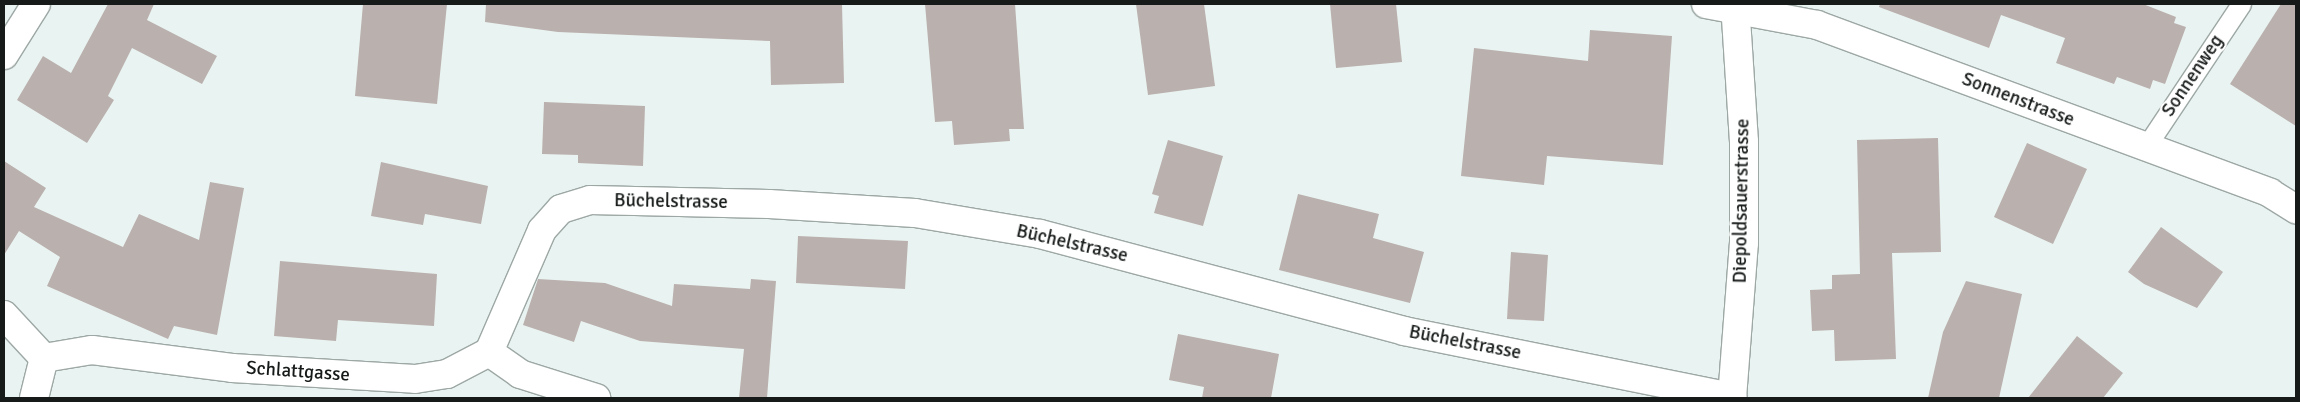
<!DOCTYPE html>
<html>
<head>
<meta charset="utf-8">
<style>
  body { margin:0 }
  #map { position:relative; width:2300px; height:402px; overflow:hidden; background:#e9f4f2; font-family:Signika,sans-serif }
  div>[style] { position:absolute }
  .building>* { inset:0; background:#bab0ae }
  .roads { filter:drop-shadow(1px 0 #9da8a5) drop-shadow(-1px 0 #9da8a5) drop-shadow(0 1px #9da8a5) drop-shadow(0 -1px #9da8a5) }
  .lane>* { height:19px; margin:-9.5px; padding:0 9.5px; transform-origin:9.5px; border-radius:9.5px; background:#fff }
  .street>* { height:28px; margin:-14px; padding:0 14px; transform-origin:14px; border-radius:14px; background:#fff }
  .secondary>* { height:28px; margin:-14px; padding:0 14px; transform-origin:14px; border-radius:14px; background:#fff }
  span { translate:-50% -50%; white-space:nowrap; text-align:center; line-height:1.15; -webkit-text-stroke:4.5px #fff; paint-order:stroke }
  .street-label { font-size:19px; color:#161a19 }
  .frame { position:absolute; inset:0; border:5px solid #161a19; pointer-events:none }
</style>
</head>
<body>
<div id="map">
  <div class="building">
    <i style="clip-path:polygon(108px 4px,154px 4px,147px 20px,217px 56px,202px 84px,132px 48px,108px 96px,114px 100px,87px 143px,17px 100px,43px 56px,71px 73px)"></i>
    <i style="clip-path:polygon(363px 4px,447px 4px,437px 104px,355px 96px)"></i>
    <i style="clip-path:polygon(486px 4px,842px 4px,844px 83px,771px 85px,770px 41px,558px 32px,485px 22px)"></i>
    <i style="clip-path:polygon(925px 4px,1015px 4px,1024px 129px,1009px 129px,1010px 141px,954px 145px,952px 121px,935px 122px)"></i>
    <i style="clip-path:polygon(1136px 4px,1204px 4px,1215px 86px,1148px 95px)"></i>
    <i style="clip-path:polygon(1330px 4px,1396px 4px,1402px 62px,1336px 68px)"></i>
    <i style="clip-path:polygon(1880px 4px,2143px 4px,2176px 17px,2174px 23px,2186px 27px,2165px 84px,2153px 80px,2150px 89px,2117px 77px,2114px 84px,2056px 63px,2065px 38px,2001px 15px,1989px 48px,1879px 7px)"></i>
    <i style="clip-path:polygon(2281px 4px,2296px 4px,2296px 126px,2230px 84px)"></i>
    <i style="clip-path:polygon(1590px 30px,1672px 36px,1663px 165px,1547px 156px,1544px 185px,1461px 176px,1474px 48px,1588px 61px)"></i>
    <i style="clip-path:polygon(544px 102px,645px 106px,643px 166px,578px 163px,578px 155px,542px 154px)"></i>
    <i style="clip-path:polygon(1938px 138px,1941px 252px,1892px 253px,1896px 359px,1835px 361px,1834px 330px,1812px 331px,1810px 290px,1832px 289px,1832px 275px,1860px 274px,1857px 140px)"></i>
    <i style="clip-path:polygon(1168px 140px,1223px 156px,1203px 226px,1154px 213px,1159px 196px,1152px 194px)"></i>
    <i style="clip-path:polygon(2027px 143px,2087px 169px,2053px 244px,1994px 217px)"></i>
    <i style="clip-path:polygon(4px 161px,46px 188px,34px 207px,123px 247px,139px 214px,199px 240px,210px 182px,244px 188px,217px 335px,174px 326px,168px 339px,47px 286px,60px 257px,19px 231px,4px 255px)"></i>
    <i style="clip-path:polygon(381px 162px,488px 186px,481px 224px,425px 214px,423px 225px,371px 216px)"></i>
    <i style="clip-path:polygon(1298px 194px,1379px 214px,1373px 238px,1424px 252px,1410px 303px,1279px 270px)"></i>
    <i style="clip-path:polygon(2161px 227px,2223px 272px,2197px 308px,2144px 284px,2128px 272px)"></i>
    <i style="clip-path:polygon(798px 236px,908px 241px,905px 289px,796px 283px)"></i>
    <i style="clip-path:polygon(1511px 252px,1548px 255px,1544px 321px,1507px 319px)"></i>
    <i style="clip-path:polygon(280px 261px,437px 274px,434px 326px,338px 320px,336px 341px,274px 336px)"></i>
    <i style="clip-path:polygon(538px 279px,605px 283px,672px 306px,674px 284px,750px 289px,751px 279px,776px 281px,767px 398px,739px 398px,744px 349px,640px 341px,581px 321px,574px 342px,523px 325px)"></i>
    <i style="clip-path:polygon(1966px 281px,2022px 294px,1999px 398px,1928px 398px,1943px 332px)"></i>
    <i style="clip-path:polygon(1178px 334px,1279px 354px,1271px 398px,1202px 398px,1204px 387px,1169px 380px)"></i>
    <i style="clip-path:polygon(2077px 336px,2123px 373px,2103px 398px,2028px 398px)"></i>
  </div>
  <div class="roads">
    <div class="lane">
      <i style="left:2145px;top:148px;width:173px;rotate:-56.3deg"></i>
    </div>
    <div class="street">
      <i style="left:1706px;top:4px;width:113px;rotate:10.7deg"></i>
      <i style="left:1817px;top:25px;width:483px;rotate:20.3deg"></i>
      <i style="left:2270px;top:193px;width:31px;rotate:32deg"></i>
      <i style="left:4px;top:55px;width:60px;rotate:-57.9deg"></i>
      <i style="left:4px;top:315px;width:59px;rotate:47.1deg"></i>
      <i style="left:489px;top:352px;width:133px;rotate:-66.5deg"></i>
      <i style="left:542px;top:230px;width:28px;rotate:-48deg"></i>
      <i style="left:561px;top:209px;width:30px;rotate:-17deg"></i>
      <i style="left:590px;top:200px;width:179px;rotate:1.3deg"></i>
      <i style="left:769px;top:204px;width:146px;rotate:3.5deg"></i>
      <i style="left:915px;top:213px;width:127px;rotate:9.5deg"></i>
      <i style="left:1040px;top:234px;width:377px;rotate:14.9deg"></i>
      <i style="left:1404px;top:331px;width:335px;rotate:11.4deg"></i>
      <i style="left:44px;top:358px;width:49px;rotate:-9.5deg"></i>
      <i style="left:92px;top:350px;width:141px;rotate:7.3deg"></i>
      <i style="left:232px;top:368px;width:183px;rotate:3.4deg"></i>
      <i style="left:415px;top:379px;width:32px;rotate:-9deg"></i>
      <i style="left:447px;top:374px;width:47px;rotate:-27.6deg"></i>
      <i style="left:489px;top:352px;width:38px;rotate:35deg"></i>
      <i style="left:520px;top:374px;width:80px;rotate:17.5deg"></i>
      <i style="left:34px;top:398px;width:41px;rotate:-76deg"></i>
    </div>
    <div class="secondary">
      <i style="left:1732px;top:398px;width:155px;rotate:-85.6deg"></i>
      <i style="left:1744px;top:243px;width:101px;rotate:-90deg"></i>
      <i style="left:1744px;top:142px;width:138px;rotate:-93.7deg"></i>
    </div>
  </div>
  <div class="street-label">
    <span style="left:2193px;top:76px;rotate:-56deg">Sonnenweg</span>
    <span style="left:2018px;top:100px;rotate:21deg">Sonnenstrasse</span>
    <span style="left:1742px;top:201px;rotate:-89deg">Diepoldsauerstrasse</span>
    <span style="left:671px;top:202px;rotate:1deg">Büchelstrasse</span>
    <span style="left:1072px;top:244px;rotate:13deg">Büchelstrasse</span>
    <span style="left:1465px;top:343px;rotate:11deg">Büchelstrasse</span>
    <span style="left:298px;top:372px;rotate:4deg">Schlattgasse</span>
  </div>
  <div class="frame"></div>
</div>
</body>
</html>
